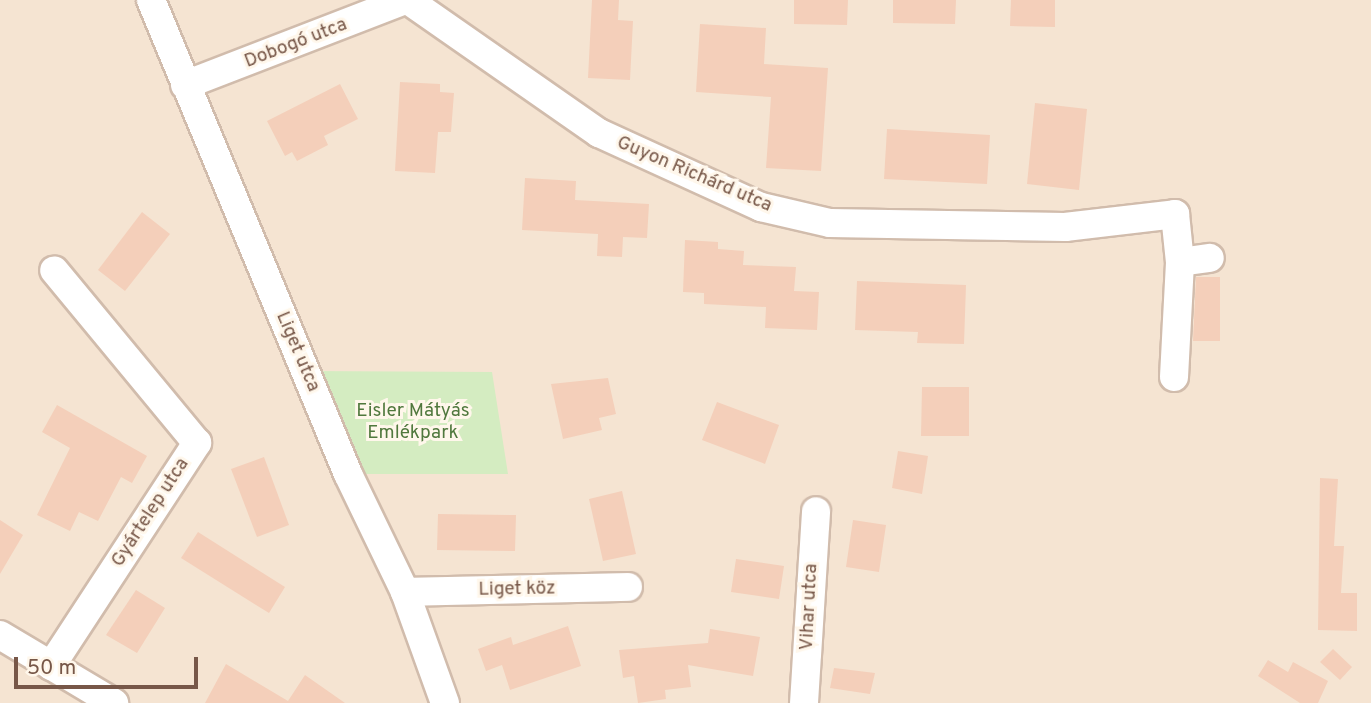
<!DOCTYPE html>
<html>
<head>
<meta charset="utf-8">
<style>
  body { margin:0 }
  #map { position:relative; width:1371px; height:703px; overflow:hidden; background:#fdf3e4; font-family:Overpass,sans-serif }
  div>[style] { position:absolute }
  .residential>* { inset:0; background:#f5e4d2 }
  .green>* { inset:0; background:#d4ecc1 }
  .building>* { inset:0; background:#f4cfba }
  .roads { filter:drop-shadow(2px 0 #d1bcac) drop-shadow(-2px 0 #d1bcac) drop-shadow(0 2px #d1bcac) drop-shadow(0 -2px #d1bcac) }
  .minor>* { height:28px; margin:-14px; padding:0 14px; transform-origin:14px; border-radius:14px; background:#fff }
  span { translate:-50% -50%; white-space:nowrap; text-align:center; line-height:1.15; -webkit-text-stroke:6px #fff7eb; paint-order:stroke }
  .street-label { font-size:19px; color:#775748 }
  .park-label { font-size:19px; color:#50783d }
  .scale { position:absolute; left:14px; top:657px; width:184px; height:32px; box-sizing:border-box; border:4px solid #775748; border-top:0; padding-left:9px; font-size:21px; line-height:24px; white-space:nowrap; color:#775748; -webkit-text-stroke:5px #fff7eb; paint-order:stroke }
</style>
</head>
<body>
<div id="map">
  <div class="residential">
    <i style="clip-path:polygon(0 0,1371px 0,1371px 703px,0 703px)"></i>
  </div>
  <div class="green">
    <i style="clip-path:polygon(305px 371px,492px 372px,508px 474px,348px 474px)"></i>
  </div>
  <div class="building">
    <i style="clip-path:polygon(592px 0,619px 0,618px 20px,633px 21px,630px 80px,588px 78px)"></i>
    <i style="clip-path:polygon(794px 0,848px 0,847px 25px,794px 24px)"></i>
    <i style="clip-path:polygon(893px 0,956px 0,955px 24px,893px 23px)"></i>
    <i style="clip-path:polygon(1011px 0,1055px 0,1055px 27px,1010px 26px)"></i>
    <i style="clip-path:polygon(700px 24px,766px 28px,764px 64px,828px 68px,821px 171px,766px 168px,771px 97px,696px 92px)"></i>
    <i style="clip-path:polygon(400px 82px,440px 84px,440px 92px,454px 93px,451px 132px,438px 132px,435px 173px,395px 171px)"></i>
    <i style="clip-path:polygon(340px 84px,358px 119px,324px 136px,328px 145px,297px 161px,292px 152px,285px 156px,267px 121px)"></i>
    <i style="clip-path:polygon(1035px 103px,1087px 109px,1079px 190px,1027px 184px)"></i>
    <i style="clip-path:polygon(887px 129px,990px 135px,987px 184px,884px 179px)"></i>
    <i style="clip-path:polygon(525px 178px,576px 181px,575px 200px,649px 204px,647px 238px,623px 237px,622px 257px,597px 256px,598px 234px,522px 230px)"></i>
    <i style="clip-path:polygon(142px 212px,170px 234px,125px 291px,98px 270px)"></i>
    <i style="clip-path:polygon(685px 240px,718px 242px,718px 249px,744px 251px,743px 265px,796px 267px,794px 291px,819px 292px,817px 330px,765px 328px,766px 307px,704px 304px,704px 293px,683px 292px)"></i>
    <i style="clip-path:polygon(1196px 277px,1220px 277px,1220px 341px,1193px 341px)"></i>
    <i style="clip-path:polygon(857px 281px,966px 285px,964px 344px,917px 343px,918px 332px,855px 330px)"></i>
    <i style="clip-path:polygon(608px 378px,616px 414px,599px 418px,602px 430px,563px 439px,551px 384px)"></i>
    <i style="clip-path:polygon(922px 387px,969px 387px,969px 436px,921px 436px)"></i>
    <i style="clip-path:polygon(717px 402px,779px 425px,765px 464px,702px 440px)"></i>
    <i style="clip-path:polygon(57px 405px,147px 456px,132px 483px,121px 477px,98px 521px,79px 512px,70px 531px,37px 515px,70px 448px,42px 432px)"></i>
    <i style="clip-path:polygon(898px 451px,928px 456px,922px 494px,892px 488px)"></i>
    <i style="clip-path:polygon(264px 457px,289px 525px,257px 537px,231px 469px)"></i>
    <i style="clip-path:polygon(1320px 478px,1338px 479px,1334px 546px,1344px 546px,1341px 593px,1357px 593px,1357px 631px,1318px 630px)"></i>
    <i style="clip-path:polygon(622px 491px,636px 554px,603px 561px,589px 499px)"></i>
    <i style="clip-path:polygon(438px 514px,516px 515px,515px 551px,437px 550px)"></i>
    <i style="clip-path:polygon(0 520px,23px 535px,0 574px)"></i>
    <i style="clip-path:polygon(853px 520px,886px 525px,879px 572px,846px 567px)"></i>
    <i style="clip-path:polygon(198px 532px,285px 587px,269px 613px,181px 558px)"></i>
    <i style="clip-path:polygon(736px 559px,784px 566px,779px 599px,731px 592px)"></i>
    <i style="clip-path:polygon(136px 590px,165px 608px,137px 653px,106px 635px)"></i>
    <i style="clip-path:polygon(568px 626px,581px 666px,510px 690px,502px 665px,486px 671px,478px 649px,511px 637px,513px 645px)"></i>
    <i style="clip-path:polygon(710px 629px,760px 637px,753px 676px,688px 665px,691px 687px,665px 690px,666px 699px,638px 703px,634px 676px,623px 678px,619px 650px,708px 643px)"></i>
    <i style="clip-path:polygon(1333px 649px,1352px 667px,1340px 680px,1320px 662px)"></i>
    <i style="clip-path:polygon(1268px 660px,1288px 672px,1293px 662px,1328px 681px,1318px 703px,1300px 703px,1258px 676px)"></i>
    <i style="clip-path:polygon(226px 664px,288px 701px,305px 675px,345px 703px,205px 703px)"></i>
    <i style="clip-path:polygon(834px 668px,875px 673px,870px 694px,830px 688px)"></i>
  </div>
  <div class="roads">
    <div class="minor">
      <i style="left:151px;top:0;width:513px;rotate:67.43deg"></i>
      <i style="left:348px;top:474px;width:131px;rotate:64.2deg"></i>
      <i style="left:405px;top:592px;width:118px;rotate:70.2deg"></i>
      <i style="left:408px;top:0;width:233px;rotate:34.9deg"></i>
      <i style="left:599px;top:133px;width:178px;rotate:24.6deg"></i>
      <i style="left:761px;top:207px;width:71px;rotate:13.1deg"></i>
      <i style="left:830px;top:223px;width:235px;rotate:1deg"></i>
      <i style="left:1065px;top:227px;width:111px;rotate:-6.7deg"></i>
      <i style="left:1175px;top:214px;width:48px;rotate:84.1deg"></i>
      <i style="left:1180px;top:262px;width:30px;rotate:-8deg"></i>
      <i style="left:185px;top:85px;width:236px;rotate:-21.1deg"></i>
      <i style="left:1174px;top:377px;width:115px;rotate:-87deg"></i>
      <i style="left:405px;top:592px;width:223px;rotate:-1.3deg"></i>
      <i style="left:0;top:635px;width:133px;rotate:30.8deg"></i>
      <i style="left:51px;top:666px;width:267px;rotate:-56.8deg"></i>
      <i style="left:197px;top:443px;width:224px;rotate:-129.6deg"></i>
      <i style="left:804px;top:703px;width:192px;rotate:-86.4deg"></i>
    </div>
  </div>
  <div class="street-label">
    <span style="left:296px;top:44px;rotate:-21deg">Dobogó utca</span>
    <span style="left:694px;top:175px;rotate:23deg">Guyon Richárd utca</span>
    <span style="left:297px;top:352px;rotate:67deg">Liget utca</span>
    <span style="left:151px;top:513px;rotate:-57deg">Gyártelep utca</span>
    <span style="left:517px;top:590px;rotate:-1deg">Liget köz</span>
    <span style="left:810px;top:607px;rotate:-87deg">Vihar utca</span>
  </div>
  <div class="park-label">
    <span style="left:413px;top:423px">Eisler Mátyás<br>Emlékpark</span>
  </div>
  <div class="scale">50 m</div>
</div>
</body>
</html>
